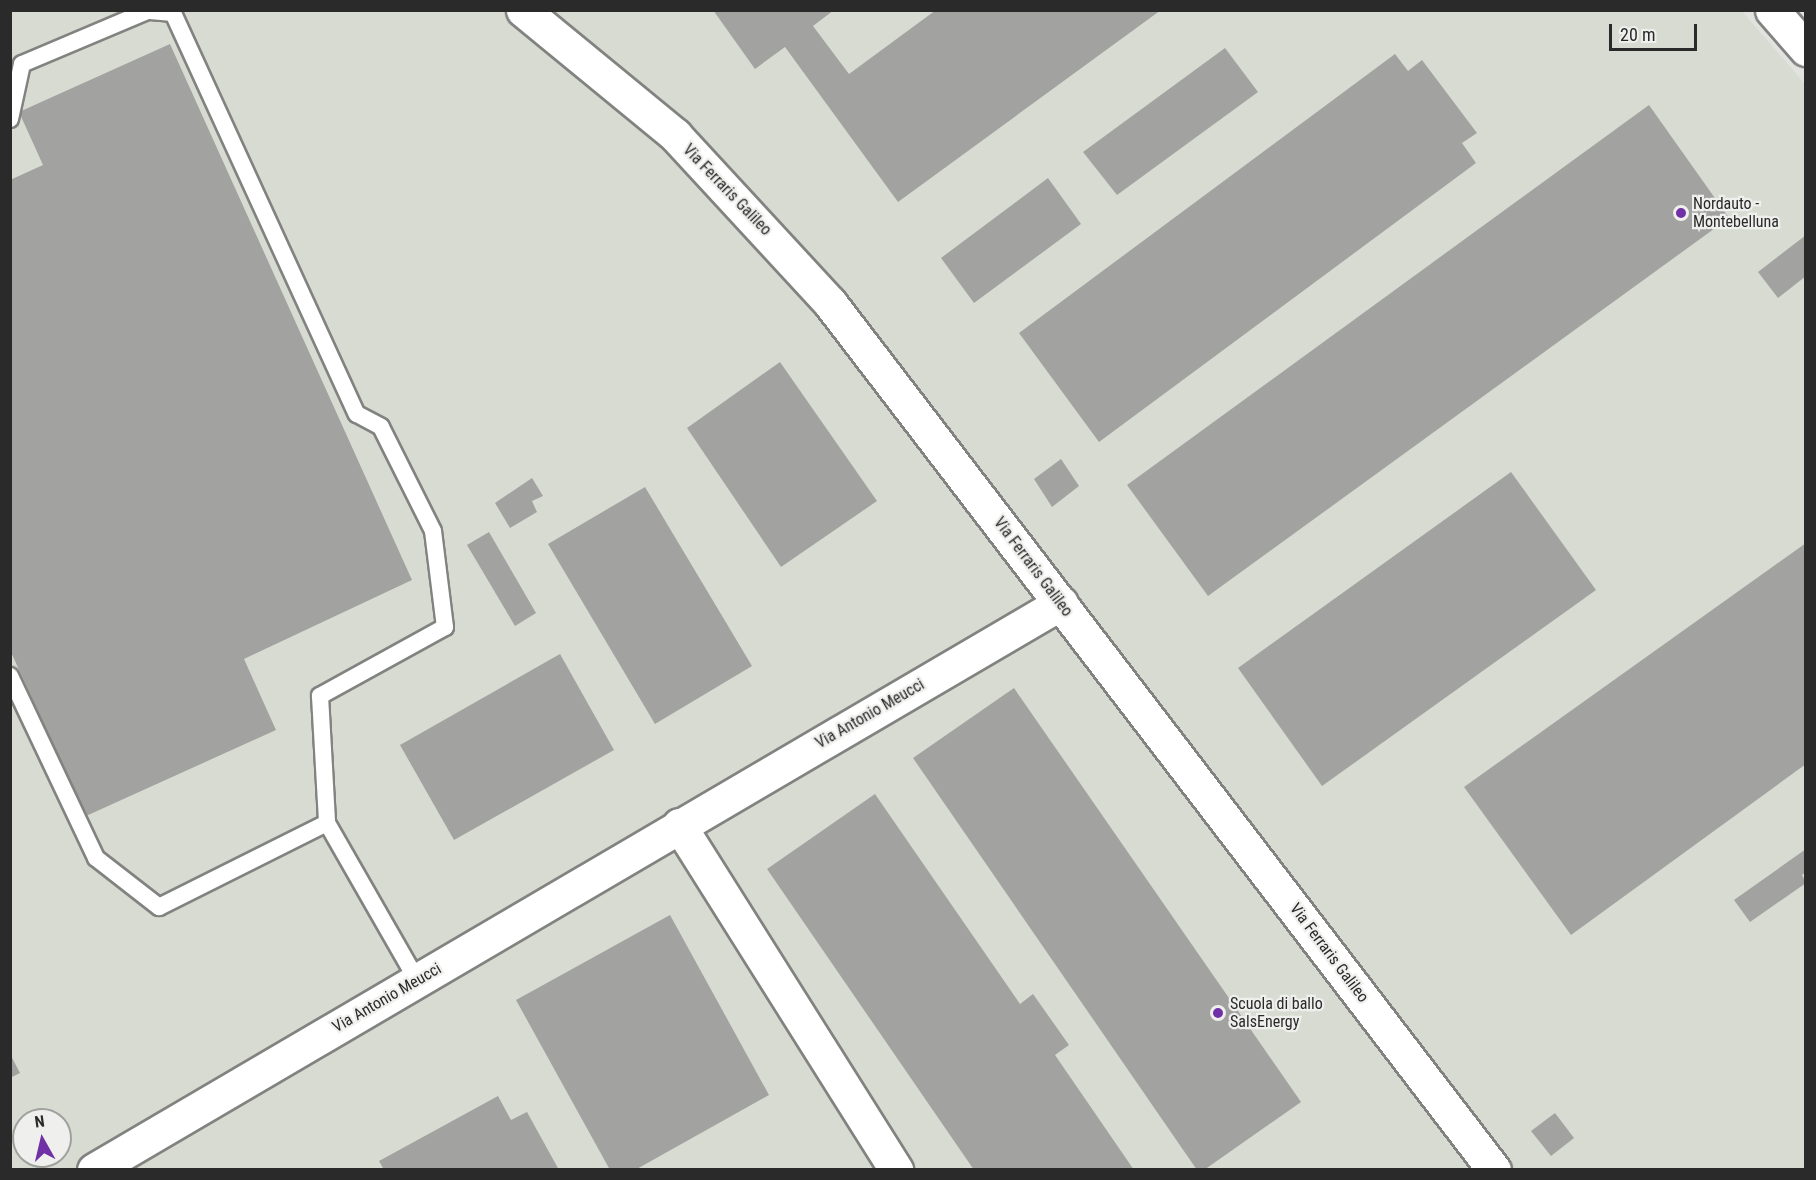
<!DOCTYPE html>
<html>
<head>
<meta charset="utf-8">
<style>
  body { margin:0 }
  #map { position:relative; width:1816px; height:1180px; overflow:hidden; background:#e2e3e0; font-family:"Roboto Condensed",sans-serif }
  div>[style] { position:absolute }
  .built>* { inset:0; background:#d7dbd1 }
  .building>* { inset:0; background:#a2a3a1 }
  .roads { filter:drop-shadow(2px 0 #828380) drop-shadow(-2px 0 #828380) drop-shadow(0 2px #828380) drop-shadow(0 -2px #828380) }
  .lane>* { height:16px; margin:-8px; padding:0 8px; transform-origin:8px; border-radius:8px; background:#fff }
  .street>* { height:33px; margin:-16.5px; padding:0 16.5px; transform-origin:16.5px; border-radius:16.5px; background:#fff }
  .primary>* { height:33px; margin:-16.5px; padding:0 16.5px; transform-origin:16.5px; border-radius:16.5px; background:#fff }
  .dots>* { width:16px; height:16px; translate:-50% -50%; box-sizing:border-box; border:3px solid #eff0ed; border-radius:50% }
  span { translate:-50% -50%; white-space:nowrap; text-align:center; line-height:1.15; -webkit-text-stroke:4.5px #eff0ed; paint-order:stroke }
  .street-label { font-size:16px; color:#292a29 }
  .poi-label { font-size:16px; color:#292a29 }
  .left { translate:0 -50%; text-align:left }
  .frame { position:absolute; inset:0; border:12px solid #292a29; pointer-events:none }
  .north { position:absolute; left:12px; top:1108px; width:60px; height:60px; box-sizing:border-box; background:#eff0ed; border:2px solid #a0a19f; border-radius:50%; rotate:352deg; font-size:16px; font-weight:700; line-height:24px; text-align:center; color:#292a29 }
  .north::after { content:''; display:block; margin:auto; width:21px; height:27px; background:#7031a6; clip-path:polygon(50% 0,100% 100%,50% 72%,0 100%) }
  .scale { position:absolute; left:1609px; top:24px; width:88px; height:27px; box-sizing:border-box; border:3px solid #292a29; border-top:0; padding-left:8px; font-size:18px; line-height:21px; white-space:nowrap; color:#292a29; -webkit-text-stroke:4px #eff0ed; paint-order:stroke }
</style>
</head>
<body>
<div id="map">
  <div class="built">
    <i style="clip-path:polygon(evenodd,10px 11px,1742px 11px,1805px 84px,1805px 1169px,11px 1169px,10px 11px,24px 1120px,60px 1120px,60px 1156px,24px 1156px,24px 1120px)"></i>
  </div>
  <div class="building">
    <i style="clip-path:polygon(713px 10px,834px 10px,813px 26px,849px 74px,936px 10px,1161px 10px,898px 202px,785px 47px,755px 69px)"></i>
    <i style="clip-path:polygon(170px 44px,412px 580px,244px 659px,276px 730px,86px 816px,10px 650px,10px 180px,43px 165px,19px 112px)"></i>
    <i style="clip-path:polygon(1225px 48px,1258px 92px,1117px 195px,1083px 152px)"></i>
    <i style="clip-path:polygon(1395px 54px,1408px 71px,1422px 60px,1477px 133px,1462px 143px,1476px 163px,1099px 442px,1019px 333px)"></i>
    <i style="clip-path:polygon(1649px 105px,1729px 218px,1208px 596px,1127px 485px)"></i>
    <i style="clip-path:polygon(1048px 178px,1081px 224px,974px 303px,941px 258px)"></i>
    <i style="clip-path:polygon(1806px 235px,1806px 276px,1778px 298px,1758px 272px)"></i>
    <i style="clip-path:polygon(780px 362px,877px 501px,781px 567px,687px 428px)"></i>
    <i style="clip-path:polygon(1061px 459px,1079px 486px,1052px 507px,1034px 479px)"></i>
    <i style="clip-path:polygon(1511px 472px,1596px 590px,1322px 786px,1238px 668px)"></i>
    <i style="clip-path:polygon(532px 478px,543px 496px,532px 501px,537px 512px,510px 528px,495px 503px)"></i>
    <i style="clip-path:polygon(645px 487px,752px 666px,655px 724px,548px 544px)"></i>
    <i style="clip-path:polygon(489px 532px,536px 613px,515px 626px,467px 545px)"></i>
    <i style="clip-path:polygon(1806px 543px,1806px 764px,1571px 935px,1464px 787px)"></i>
    <i style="clip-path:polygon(560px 654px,614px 750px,454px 840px,400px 745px)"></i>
    <i style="clip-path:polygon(1014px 688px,1301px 1102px,1204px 1170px,1197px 1170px,913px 758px)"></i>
    <i style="clip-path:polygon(875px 794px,1020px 1004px,1033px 994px,1069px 1045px,1055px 1055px,1134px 1170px,974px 1170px,767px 869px)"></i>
    <i style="clip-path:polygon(1806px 849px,1806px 872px,1802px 875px,1806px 883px,1750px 922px,1734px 900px)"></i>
    <i style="clip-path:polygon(670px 915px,769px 1095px,635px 1170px,610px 1170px,516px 1000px)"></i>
    <i style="clip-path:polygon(10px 1054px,20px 1073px,10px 1078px)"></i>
    <i style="clip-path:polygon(498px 1096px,511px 1120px,527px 1112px,559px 1170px,384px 1170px,379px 1161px)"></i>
    <i style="clip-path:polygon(1555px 1113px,1574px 1138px,1551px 1156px,1531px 1131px)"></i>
  </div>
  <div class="roads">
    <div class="lane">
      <i style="left:150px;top:11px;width:23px;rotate:5deg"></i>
      <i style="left:173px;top:13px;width:441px;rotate:65.4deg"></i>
      <i style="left:357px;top:414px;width:27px;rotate:28deg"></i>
      <i style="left:381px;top:427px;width:116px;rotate:63.4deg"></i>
      <i style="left:433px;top:531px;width:97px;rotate:82.9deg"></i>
      <i style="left:445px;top:627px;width:143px;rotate:151.1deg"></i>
      <i style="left:320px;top:696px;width:127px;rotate:86.8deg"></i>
      <i style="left:327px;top:823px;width:181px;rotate:60.2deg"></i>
      <i style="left:10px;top:119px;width:56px;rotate:-77.7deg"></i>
      <i style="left:22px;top:64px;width:139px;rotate:-22.9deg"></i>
      <i style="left:10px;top:676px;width:201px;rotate:64.7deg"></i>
      <i style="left:96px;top:858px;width:80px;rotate:37.9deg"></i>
      <i style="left:159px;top:907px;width:188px;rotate:-26.6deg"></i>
    </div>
    <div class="street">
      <i style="left:523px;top:10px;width:197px;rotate:39.4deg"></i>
      <i style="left:675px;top:135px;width:229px;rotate:47.3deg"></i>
      <i style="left:830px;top:303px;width:1092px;rotate:52.55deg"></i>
      <i style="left:679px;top:825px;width:408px;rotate:57.8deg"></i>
      <i style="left:94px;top:1170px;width:1121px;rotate:-30.39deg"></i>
    </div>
    <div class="primary">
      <i style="left:1772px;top:10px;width:52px;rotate:48.9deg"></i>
    </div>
  </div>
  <div class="dots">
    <i style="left:1681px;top:213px;background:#7031a6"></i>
    <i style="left:1218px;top:1013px;background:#7031a6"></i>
  </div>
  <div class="street-label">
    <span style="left:727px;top:190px;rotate:46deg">Via Ferraris Galileo</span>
    <span style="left:1033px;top:567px;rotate:53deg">Via Ferraris Galileo</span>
    <span style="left:870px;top:714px;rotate:-30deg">Via Antonio Meucci</span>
    <span style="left:1329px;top:953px;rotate:53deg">Via Ferraris Galileo</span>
    <span style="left:387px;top:998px;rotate:-30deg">Via Antonio Meucci</span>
  </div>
  <div class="poi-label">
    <span class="left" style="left:1693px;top:213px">Nordauto -<br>Montebelluna</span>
    <span class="left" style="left:1230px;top:1013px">Scuola di ballo<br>SalsEnergy</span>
  </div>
  <div class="frame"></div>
  <div class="north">N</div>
  <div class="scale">20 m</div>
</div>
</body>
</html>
